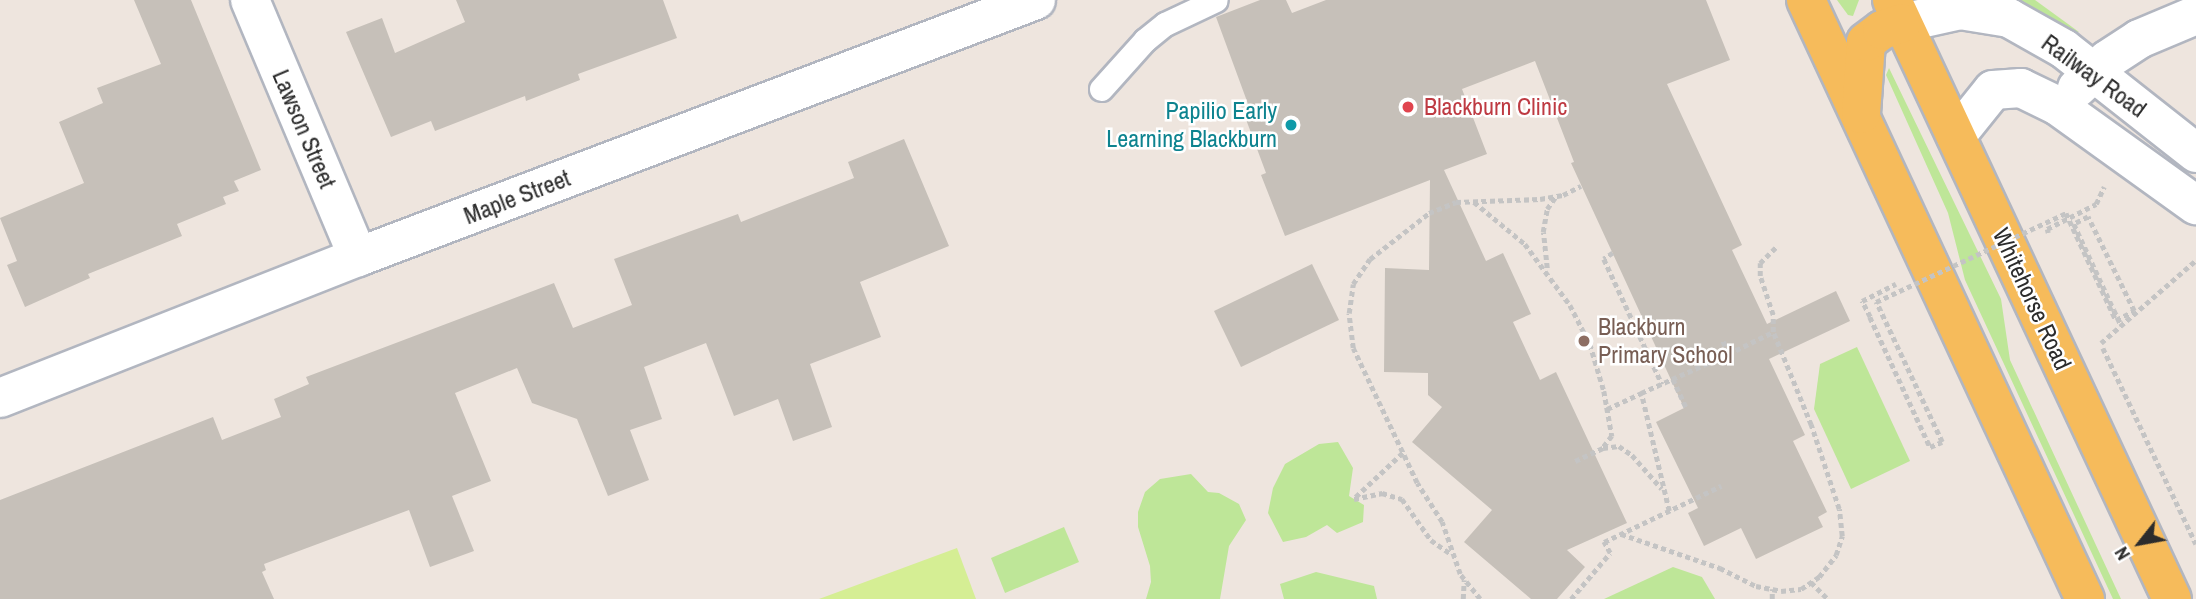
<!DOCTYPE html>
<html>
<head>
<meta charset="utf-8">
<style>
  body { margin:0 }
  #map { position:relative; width:2196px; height:599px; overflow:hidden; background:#eee5de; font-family:"Archivo Narrow",sans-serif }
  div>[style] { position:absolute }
  .green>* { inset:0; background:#bee698 }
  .pitch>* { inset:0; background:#d5ee94 }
  .building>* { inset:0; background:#c6c0b9 }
  .path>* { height:4.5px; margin-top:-2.25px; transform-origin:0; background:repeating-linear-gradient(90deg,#c4c4c4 0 5px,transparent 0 8.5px) }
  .roads { filter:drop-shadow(2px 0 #b2b6c0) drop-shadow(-2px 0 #b2b6c0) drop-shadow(0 2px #b2b6c0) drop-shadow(0 -2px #b2b6c0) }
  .lane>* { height:23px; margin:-11.5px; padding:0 11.5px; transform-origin:11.5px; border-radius:11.5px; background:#fff }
  .street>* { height:38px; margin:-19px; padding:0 19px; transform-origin:19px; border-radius:19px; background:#fff }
  .primary>* { height:38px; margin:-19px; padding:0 19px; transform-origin:19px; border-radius:19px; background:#f6bb5b }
  .path-bridge>* { height:4.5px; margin-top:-2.25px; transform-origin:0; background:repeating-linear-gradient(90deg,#c4c4c4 0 5px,transparent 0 8.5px) }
  .dots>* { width:19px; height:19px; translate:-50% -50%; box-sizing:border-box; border:4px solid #fff; border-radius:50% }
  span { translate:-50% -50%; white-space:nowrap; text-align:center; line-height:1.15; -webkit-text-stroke:5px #fff; paint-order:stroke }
  .street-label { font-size:24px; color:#2c2c2c }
  .health-label { font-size:24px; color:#be3a42 }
  .left { translate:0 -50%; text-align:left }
  .culture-label { font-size:24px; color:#0d838f }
  .right { translate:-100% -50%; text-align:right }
  .education-label { font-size:24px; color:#785e54 }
  .north { position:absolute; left:2105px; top:508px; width:70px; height:70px; -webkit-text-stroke:5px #fff; paint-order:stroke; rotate:239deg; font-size:19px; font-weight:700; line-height:28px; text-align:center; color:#2c2c2c }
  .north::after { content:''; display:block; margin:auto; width:24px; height:32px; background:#2c2c2c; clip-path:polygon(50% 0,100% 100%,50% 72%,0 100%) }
</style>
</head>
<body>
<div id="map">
  <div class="green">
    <i style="clip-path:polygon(1837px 0,1859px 0,1853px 16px,1848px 15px)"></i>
    <i style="clip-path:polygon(2011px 0,2035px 0,2079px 32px,2070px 31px,2042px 13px)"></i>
    <i style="clip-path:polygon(1889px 68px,2001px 299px,2010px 360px,2121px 599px,2113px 599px,1965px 280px,1948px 213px,1886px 75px)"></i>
    <i style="clip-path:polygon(1857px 347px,1910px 461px,1851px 489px,1814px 409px,1820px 364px)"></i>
    <i style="clip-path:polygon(1338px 442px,1353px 468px,1349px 496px,1364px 505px,1363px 522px,1337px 533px,1327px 525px,1306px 537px,1283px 542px,1268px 513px,1273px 488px,1285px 464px,1319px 444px)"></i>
    <i style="clip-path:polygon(1191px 474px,1208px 492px,1219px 493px,1239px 504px,1246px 520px,1229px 546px,1220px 599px,1146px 599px,1151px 582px,1150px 566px,1138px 527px,1138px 512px,1145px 492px,1160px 479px)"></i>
    <i style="clip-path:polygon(1064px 527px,1079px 562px,1005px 593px,991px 558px)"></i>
    <i style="clip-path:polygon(1673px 567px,1702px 577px,1715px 599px,1604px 599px)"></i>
    <i style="clip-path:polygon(1316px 572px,1374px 586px,1377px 599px,1284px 599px,1280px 584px)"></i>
  </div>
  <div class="pitch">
    <i style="clip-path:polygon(957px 548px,976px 599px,819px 599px)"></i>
  </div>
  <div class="building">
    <i style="clip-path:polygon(134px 0,191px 0,261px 170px,234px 181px,239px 191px,223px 197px,226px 204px,177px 224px,182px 236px,88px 274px,90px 278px,25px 307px,7px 265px,17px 261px,0 218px,84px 183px,59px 122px,103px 103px,97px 88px,161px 64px)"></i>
    <i style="clip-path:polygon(456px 0,663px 0,677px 38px,578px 74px,580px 80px,526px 101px,525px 96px,435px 131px,431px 121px,391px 137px,346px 32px,382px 18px,395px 53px,465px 22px)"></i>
    <i style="clip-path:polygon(1260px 0,1286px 0,1292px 13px,1326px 0,1706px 0,1730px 60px,1667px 84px,1742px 245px,1732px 250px,1767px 324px,1836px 291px,1850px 321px,1769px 359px,1805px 435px,1793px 441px,1827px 512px,1818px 517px,1823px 527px,1756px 559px,1741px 528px,1704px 546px,1688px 513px,1698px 508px,1656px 422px,1684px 408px,1571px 163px,1574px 162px,1535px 61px,1462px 89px,1487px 154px,1444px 170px,1486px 261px,1503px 253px,1531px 314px,1513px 322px,1540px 380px,1556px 372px,1627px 523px,1567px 550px,1585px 567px,1557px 599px,1531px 599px,1464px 542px,1492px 510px,1412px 442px,1442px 407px,1428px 395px,1428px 373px,1384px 372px,1385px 268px,1429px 270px,1430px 180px,1285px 236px,1261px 175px,1266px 173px,1241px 106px,1248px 104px,1216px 17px)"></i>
    <i style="clip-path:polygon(904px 139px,949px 246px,860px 282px,881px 337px,810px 364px,832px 427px,793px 441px,778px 399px,734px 416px,706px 343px,644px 367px,662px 419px,630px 430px,649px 480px,608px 496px,577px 419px,532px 403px,517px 368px,455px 393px,491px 481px,452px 496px,474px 551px,430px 567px,409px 510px,264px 564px,266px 570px,262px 572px,274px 599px,0 599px,0 500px,213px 417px,222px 440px,281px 417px,274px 399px,309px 384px,306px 377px,554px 283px,573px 328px,632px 305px,614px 259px,738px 214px,741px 222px,854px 178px,848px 162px)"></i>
    <i style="clip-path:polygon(1312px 264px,1339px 320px,1241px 367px,1214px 311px)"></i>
  </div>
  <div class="path">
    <i style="left:1474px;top:202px;width:66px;rotate:39.5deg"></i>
    <i style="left:1525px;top:244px;width:76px;rotate:53.6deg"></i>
    <i style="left:1570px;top:305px;width:44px;rotate:62.9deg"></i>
    <i style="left:1590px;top:344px;width:49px;rotate:73.4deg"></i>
    <i style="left:1604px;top:391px;width:46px;rotate:79.9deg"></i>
    <i style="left:1612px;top:436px;width:15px;rotate:127deg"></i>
    <i style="left:2048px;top:233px;width:4px;rotate:-104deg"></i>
    <i style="left:2047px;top:229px;width:55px;rotate:-27deg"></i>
    <i style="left:2096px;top:204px;width:19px;rotate:-65deg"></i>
    <i style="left:1613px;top:253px;width:11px;rotate:146deg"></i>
    <i style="left:1604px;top:259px;width:138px;rotate:65.1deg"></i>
    <i style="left:1547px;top:268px;width:36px;rotate:-96deg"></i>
    <i style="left:1543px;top:232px;width:23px;rotate:-80deg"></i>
    <i style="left:1547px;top:209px;width:16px;rotate:-55deg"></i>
    <i style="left:2114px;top:310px;width:17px;rotate:65deg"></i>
    <i style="left:1870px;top:317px;width:18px;rotate:-117deg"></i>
    <i style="left:1862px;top:301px;width:38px;rotate:-27deg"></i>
    <i style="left:2101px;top:343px;width:126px;rotate:-41.1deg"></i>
    <i style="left:2103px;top:348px;width:217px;rotate:64.6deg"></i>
    <i style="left:1728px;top:354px;width:50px;rotate:-26.1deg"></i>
    <i style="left:1773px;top:332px;width:17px;rotate:-90deg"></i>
    <i style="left:1773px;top:315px;width:41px;rotate:-108.4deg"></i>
    <i style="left:1760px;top:276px;width:13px;rotate:-90deg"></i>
    <i style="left:1760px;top:263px;width:23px;rotate:-45deg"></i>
    <i style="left:1673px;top:379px;width:31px;rotate:65deg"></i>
    <i style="left:1607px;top:409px;width:38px;rotate:-25deg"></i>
    <i style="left:1403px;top:453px;width:67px;rotate:136.8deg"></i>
    <i style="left:1354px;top:499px;width:29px;rotate:-12deg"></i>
    <i style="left:1382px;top:493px;width:21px;rotate:17deg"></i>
    <i style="left:1402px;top:499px;width:50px;rotate:54.7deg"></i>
    <i style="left:1431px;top:540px;width:24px;rotate:35deg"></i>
    <i style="left:1575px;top:461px;width:31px;rotate:-25deg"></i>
    <i style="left:1603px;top:448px;width:16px;rotate:-7deg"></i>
    <i style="left:1619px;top:446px;width:16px;rotate:35deg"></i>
    <i style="left:1632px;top:455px;width:45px;rotate:48.6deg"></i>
    <i style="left:1669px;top:511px;width:121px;rotate:-103.3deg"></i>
    <i style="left:1641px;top:393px;width:95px;rotate:-24.1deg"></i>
    <i style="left:1728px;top:354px;width:16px;rotate:-112deg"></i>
    <i style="left:1621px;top:534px;width:105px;rotate:19deg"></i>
    <i style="left:1720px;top:568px;width:40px;rotate:26.6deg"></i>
    <i style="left:1756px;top:586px;width:25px;rotate:11deg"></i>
    <i style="left:1781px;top:591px;width:20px;rotate:-6deg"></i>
    <i style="left:1801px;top:589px;width:22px;rotate:-34deg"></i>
    <i style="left:1819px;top:577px;width:28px;rotate:-52deg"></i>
    <i style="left:1836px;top:555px;width:20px;rotate:-72deg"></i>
    <i style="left:1842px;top:536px;width:27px;rotate:-96deg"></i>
    <i style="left:1839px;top:509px;width:89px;rotate:-108.4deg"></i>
    <i style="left:1811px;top:425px;width:100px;rotate:-112.2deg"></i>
    <i style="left:1811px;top:582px;width:24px;rotate:45deg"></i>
    <i style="left:1463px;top:599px;width:19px;rotate:-87deg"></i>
    <i style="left:1480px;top:599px;width:32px;rotate:-129deg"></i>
    <i style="left:1460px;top:574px;width:55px;rotate:-109.1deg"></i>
    <i style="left:1442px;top:522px;width:46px;rotate:-122.7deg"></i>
    <i style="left:1417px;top:483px;width:149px;rotate:-115.4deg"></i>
    <i style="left:1353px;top:348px;width:35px;rotate:-97deg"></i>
    <i style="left:1349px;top:313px;width:29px;rotate:-82deg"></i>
    <i style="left:1353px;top:284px;width:30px;rotate:-56deg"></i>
    <i style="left:1370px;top:259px;width:75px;rotate:-37.9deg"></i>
    <i style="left:1429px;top:213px;width:29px;rotate:-22deg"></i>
    <i style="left:1456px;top:202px;width:84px;rotate:-2deg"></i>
    <i style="left:1540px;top:199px;width:23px;rotate:-10deg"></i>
    <i style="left:1563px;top:195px;width:20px;rotate:-27deg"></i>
    <i style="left:1571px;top:599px;width:60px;rotate:-49.7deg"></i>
    <i style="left:1610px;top:553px;width:13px;rotate:-119deg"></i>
    <i style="left:1604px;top:542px;width:130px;rotate:-25.6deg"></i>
    <i style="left:1772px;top:599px;width:10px;rotate:-90deg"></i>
  </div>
  <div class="roads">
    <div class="lane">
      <i style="left:1101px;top:89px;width:66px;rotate:-48.1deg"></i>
      <i style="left:1145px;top:40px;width:26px;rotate:-39deg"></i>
      <i style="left:1165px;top:24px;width:56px;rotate:-25.2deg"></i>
    </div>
    <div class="street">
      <i style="left:250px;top:0;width:279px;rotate:67.2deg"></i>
      <i style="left:1902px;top:23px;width:59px;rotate:-12.6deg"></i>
      <i style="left:1960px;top:10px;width:50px;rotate:9.3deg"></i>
      <i style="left:2009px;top:18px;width:63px;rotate:29.4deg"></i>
      <i style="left:2064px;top:49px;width:168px;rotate:38.2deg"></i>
      <i style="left:2077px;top:88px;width:41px;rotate:-43deg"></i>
      <i style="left:2107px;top:60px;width:38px;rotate:-33deg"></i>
      <i style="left:2139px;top:39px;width:62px;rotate:-22.8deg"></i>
      <i style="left:1956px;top:136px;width:59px;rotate:-51.2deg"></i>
      <i style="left:1993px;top:90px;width:28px;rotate:-4deg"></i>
      <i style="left:2021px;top:88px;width:41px;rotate:25.9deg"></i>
      <i style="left:2058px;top:106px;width:170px;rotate:35.7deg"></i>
      <i style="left:0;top:398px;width:385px;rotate:-21.5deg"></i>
      <i style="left:358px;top:257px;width:725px;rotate:-20.76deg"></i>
    </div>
    <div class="primary">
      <i style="left:1806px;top:0;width:661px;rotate:65.03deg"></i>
      <i style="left:1892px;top:0;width:661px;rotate:64.95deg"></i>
      <i style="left:1861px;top:114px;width:72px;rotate:-86deg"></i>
      <i style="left:1866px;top:42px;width:20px;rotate:-37deg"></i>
      <i style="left:1882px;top:30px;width:21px;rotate:-19deg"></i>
    </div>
  </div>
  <div class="path-bridge">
    <i style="left:1870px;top:317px;width:143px;rotate:65.2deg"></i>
    <i style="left:1930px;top:447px;width:13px;rotate:-23deg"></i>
    <i style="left:1942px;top:442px;width:155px;rotate:-115.2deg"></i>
    <i style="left:1876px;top:302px;width:210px;rotate:-25.1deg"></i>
    <i style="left:2066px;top:213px;width:118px;rotate:65deg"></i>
    <i style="left:2116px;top:320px;width:20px;rotate:-27deg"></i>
    <i style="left:2134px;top:311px;width:105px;rotate:-116.1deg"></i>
    <i style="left:2088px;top:217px;width:16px;rotate:153deg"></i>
    <i style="left:2074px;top:224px;width:95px;rotate:65.1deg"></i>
  </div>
  <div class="dots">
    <i style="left:1408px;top:107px;background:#e0444e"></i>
    <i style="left:1291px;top:125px;background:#0f9aa8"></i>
    <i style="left:1584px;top:341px;background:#8d6e63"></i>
  </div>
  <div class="street-label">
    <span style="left:2094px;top:76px;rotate:36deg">Railway Road</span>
    <span style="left:304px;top:129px;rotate:67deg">Lawson Street</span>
    <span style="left:517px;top:197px;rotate:-21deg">Maple Street</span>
    <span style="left:2032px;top:299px;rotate:65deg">Whitehorse Road</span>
  </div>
  <div class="health-label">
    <span class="left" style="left:1424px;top:107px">Blackburn Clinic</span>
  </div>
  <div class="culture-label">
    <span class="right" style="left:1277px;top:125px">Papilio Early<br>Learning Blackburn</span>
  </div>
  <div class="education-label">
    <span class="left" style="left:1598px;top:341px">Blackburn<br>Primary School</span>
  </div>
  <div class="north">N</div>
</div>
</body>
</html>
